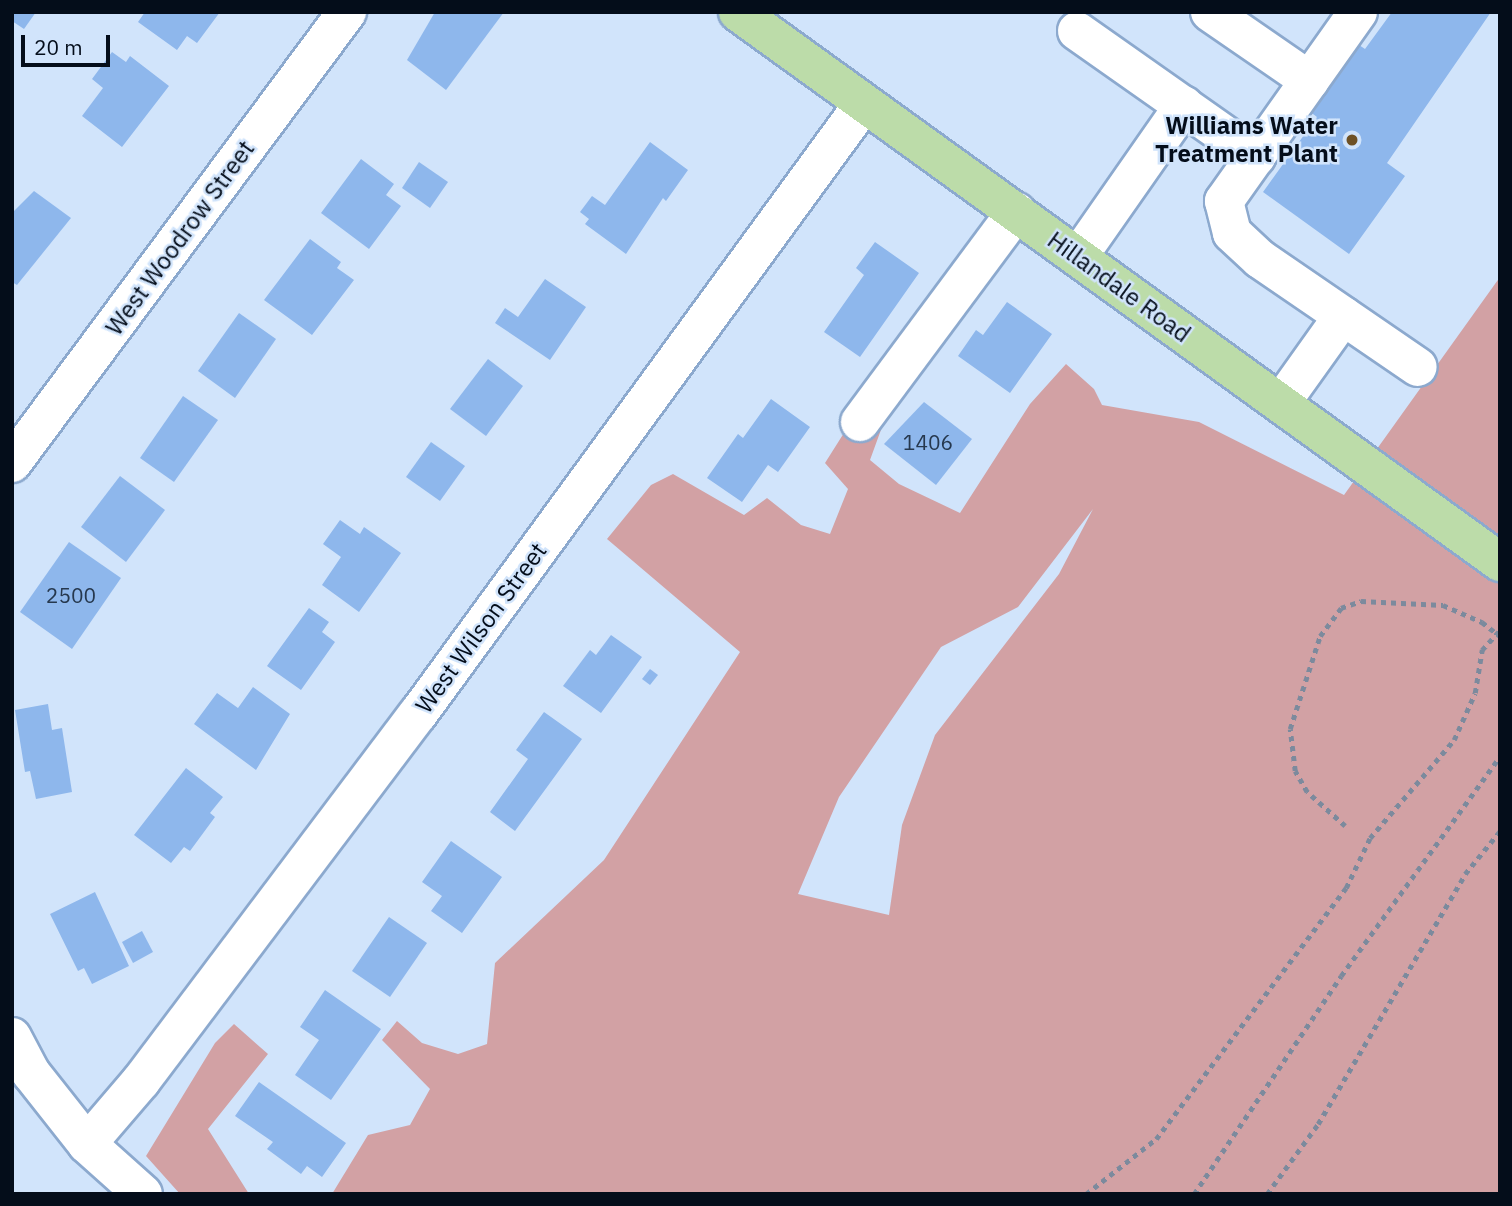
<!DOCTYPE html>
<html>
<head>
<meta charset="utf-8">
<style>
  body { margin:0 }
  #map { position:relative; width:1512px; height:1206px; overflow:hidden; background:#d1e4fb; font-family:"IBM Plex Sans",sans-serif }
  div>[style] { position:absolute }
  .green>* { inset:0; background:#d2a1a4 }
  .building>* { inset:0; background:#8eb7ec }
  .path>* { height:4.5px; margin-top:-2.25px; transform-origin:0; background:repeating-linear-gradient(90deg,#7c8a9d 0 5px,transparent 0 10px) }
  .roads { filter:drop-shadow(2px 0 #8ca9ce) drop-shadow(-2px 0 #8ca9ce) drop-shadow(0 2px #8ca9ce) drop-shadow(0 -2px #8ca9ce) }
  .minor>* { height:38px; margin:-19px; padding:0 19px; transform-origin:19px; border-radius:19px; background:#fff }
  .major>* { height:38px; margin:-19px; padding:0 19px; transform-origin:19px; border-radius:19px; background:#bcdca9 }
  .dots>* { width:19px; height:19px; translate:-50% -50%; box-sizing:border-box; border:4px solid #d1e4fb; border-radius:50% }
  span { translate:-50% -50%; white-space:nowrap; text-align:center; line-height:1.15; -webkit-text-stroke:5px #d1e4fb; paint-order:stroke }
  .number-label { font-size:21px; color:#26384e }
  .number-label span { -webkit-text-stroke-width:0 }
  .poi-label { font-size:24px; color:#040d1a; font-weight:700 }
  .right { translate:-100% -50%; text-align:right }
  .street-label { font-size:24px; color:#040d1a }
  .frame { position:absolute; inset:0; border:14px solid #040d1a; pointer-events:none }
  .scale { position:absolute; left:21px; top:35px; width:89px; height:32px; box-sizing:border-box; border:4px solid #040d1a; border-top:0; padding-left:9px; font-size:21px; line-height:24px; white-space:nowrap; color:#040d1a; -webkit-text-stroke:5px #d1e4fb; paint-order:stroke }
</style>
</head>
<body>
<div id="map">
  <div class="green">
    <i style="clip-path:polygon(evenodd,1500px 277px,1500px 1194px,332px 1194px,368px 1135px,410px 1125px,430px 1089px,382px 1040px,397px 1021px,422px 1043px,458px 1054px,487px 1044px,495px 963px,604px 860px,740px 652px,607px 539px,651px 485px,673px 474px,744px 515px,767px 498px,801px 525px,830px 534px,848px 489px,825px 463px,861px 406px,882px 427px,870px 460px,899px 484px,960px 513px,1030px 404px,1066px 364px,1094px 389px,1102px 405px,1199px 422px,1344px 495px,1500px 277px,1093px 509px,1059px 574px,935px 735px,902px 825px,889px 915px,798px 894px,839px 797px,941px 647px,1018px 607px,1093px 509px)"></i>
    <i style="clip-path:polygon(234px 1024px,268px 1054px,208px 1129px,249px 1194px,180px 1194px,146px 1156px,215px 1043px)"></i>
  </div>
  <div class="building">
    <i style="clip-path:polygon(12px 12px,36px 12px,24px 29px,12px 21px)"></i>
    <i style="clip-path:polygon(145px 12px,220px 12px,197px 43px,187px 36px,177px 50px,138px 22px)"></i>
    <i style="clip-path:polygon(435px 12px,504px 12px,446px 90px,407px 60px)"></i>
    <i style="clip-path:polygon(1392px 12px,1491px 12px,1387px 163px,1405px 176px,1349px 254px,1263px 192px,1317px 117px,1305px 108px,1353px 41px,1365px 49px)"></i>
    <i style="clip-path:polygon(112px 52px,126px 62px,130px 56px,169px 86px,122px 147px,82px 116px,103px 88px,92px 79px)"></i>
    <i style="clip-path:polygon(650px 142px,688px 170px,666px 201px,663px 198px,626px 254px,585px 224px,589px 219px,580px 212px,592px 196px,605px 205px)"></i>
    <i style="clip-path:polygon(361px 159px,394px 184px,386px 195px,401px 206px,369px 249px,321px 213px)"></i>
    <i style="clip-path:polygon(419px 162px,448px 182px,430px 208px,402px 188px)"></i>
    <i style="clip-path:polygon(34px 191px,71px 218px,17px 285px,12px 282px,12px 213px)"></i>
    <i style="clip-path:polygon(310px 239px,341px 262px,337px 268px,354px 280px,312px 335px,264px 300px)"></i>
    <i style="clip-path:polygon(875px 242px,919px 273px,860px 357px,824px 332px,864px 275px,856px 268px)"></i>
    <i style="clip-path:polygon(545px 279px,586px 307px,550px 360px,495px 323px,505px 308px,518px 317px)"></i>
    <i style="clip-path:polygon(1007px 302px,1052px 334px,1010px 393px,958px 356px,976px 330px,983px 335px)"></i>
    <i style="clip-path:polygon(239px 313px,276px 339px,235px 398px,198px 371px)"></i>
    <i style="clip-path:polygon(488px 359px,523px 386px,486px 436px,450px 409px)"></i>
    <i style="clip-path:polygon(183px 396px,218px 420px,174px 482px,140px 458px)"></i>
    <i style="clip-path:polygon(771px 399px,810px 427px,778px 472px,768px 465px,742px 502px,707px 478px,738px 434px,743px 438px)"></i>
    <i style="clip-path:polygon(924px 402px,972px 439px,936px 485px,884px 444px)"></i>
    <i style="clip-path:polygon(431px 442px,465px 466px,440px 501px,406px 477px)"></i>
    <i style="clip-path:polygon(120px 476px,165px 510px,126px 562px,81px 527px)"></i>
    <i style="clip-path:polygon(340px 520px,360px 534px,364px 527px,401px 553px,359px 612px,322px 585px,341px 557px,323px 544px)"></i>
    <i style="clip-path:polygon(69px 542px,121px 578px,72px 649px,20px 612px)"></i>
    <i style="clip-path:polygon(309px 608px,329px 622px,322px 632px,335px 642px,301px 690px,267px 666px)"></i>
    <i style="clip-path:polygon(611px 635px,642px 657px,601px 713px,563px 686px,590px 650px,596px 655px)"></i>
    <i style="clip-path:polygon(650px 669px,658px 675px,650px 685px,642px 679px)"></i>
    <i style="clip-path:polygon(253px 687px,290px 714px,256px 770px,194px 724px,217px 693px,238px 708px)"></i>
    <i style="clip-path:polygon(48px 704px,52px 730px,62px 728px,72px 792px,36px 799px,30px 771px,25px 772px,15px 710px)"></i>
    <i style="clip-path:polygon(544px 712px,582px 739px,515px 831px,490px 812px,528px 759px,516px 750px)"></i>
    <i style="clip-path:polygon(186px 768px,223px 797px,210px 813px,215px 817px,190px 851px,184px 847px,171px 863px,134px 835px)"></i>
    <i style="clip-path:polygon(451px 841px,502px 877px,462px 933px,431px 911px,442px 896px,422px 882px)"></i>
    <i style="clip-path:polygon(95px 892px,129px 966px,92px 984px,84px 968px,78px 971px,50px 914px)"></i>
    <i style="clip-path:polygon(389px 917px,427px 943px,390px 997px,352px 971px)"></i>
    <i style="clip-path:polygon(142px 931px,153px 952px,133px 963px,122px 942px)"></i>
    <i style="clip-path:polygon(325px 990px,381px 1029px,331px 1100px,295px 1075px,319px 1040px,300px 1027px)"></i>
    <i style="clip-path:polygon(259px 1082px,346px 1143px,322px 1177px,307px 1166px,301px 1174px,267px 1149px,273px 1142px,235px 1116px)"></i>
  </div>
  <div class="path">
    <i style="left:1345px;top:826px;width:51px;rotate:-138.2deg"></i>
    <i style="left:1307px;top:792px;width:24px;rotate:-120deg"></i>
    <i style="left:1295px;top:771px;width:42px;rotate:-96.8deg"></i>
    <i style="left:1290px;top:729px;width:98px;rotate:-72.1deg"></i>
    <i style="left:1320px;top:636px;width:35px;rotate:-53deg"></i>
    <i style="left:1341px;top:608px;width:21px;rotate:-19deg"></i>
    <i style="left:1361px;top:601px;width:82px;rotate:2.8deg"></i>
    <i style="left:1443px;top:605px;width:43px;rotate:23.6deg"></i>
    <i style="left:1482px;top:622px;width:23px;rotate:38deg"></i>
    <i style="left:1086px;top:1194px;width:89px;rotate:-38.2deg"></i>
    <i style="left:1156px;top:1139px;width:315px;rotate:-52.9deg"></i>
    <i style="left:1346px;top:888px;width:55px;rotate:-64.4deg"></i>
    <i style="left:1370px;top:838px;width:129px;rotate:-49.4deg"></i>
    <i style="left:1454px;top:740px;width:51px;rotate:-65.9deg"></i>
    <i style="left:1475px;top:693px;width:44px;rotate:-80.8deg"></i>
    <i style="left:1482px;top:650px;width:27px;rotate:-48deg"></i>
    <i style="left:1194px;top:1194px;width:263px;rotate:-56deg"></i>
    <i style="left:1341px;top:976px;width:271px;rotate:-54.1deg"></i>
    <i style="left:1267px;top:1194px;width:87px;rotate:-53.9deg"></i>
    <i style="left:1318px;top:1124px;width:290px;rotate:-59.5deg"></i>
    <i style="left:1465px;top:874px;width:55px;rotate:-50.9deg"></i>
  </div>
  <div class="roads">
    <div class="minor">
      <i style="left:1210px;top:12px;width:121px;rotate:34.6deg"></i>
      <i style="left:1358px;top:12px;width:232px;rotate:125.3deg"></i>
      <i style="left:1224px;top:201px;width:33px;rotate:76deg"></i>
      <i style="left:1232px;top:233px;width:38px;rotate:43deg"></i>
      <i style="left:1260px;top:259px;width:191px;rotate:34.4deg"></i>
      <i style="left:1077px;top:31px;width:219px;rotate:35.1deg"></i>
      <i style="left:1078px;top:257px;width:185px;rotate:-55.1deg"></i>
      <i style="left:1281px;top:403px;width:107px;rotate:-54.5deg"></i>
      <i style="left:860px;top:422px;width:262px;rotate:-53.4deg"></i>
      <i style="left:12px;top:463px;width:562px;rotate:-53.4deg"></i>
      <i style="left:12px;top:1037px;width:41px;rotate:62.2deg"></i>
      <i style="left:31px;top:1073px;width:90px;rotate:51.7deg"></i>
      <i style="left:87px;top:1144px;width:75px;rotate:41.8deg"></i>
      <i style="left:87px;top:1144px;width:83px;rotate:-49.4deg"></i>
      <i style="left:141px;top:1081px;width:460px;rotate:-53deg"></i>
      <i style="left:418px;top:714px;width:756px;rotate:-53.87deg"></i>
    </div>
    <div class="major">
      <i style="left:738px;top:12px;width:940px;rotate:35.82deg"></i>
    </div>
  </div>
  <div class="dots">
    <i style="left:1352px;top:140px;background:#6e5125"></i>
  </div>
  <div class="number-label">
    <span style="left:928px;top:442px">1406</span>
    <span style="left:71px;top:595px">2500</span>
  </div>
  <div class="poi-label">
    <span class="right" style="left:1338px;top:140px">Williams Water<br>Treatment Plant</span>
  </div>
  <div class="street-label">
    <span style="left:180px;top:238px;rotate:-54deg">West Woodrow Street</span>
    <span style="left:1119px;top:287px;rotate:36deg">Hillandale Road</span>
    <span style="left:481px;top:628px;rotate:-54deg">West Wilson Street</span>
  </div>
  <div class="frame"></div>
  <div class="scale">20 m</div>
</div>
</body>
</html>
